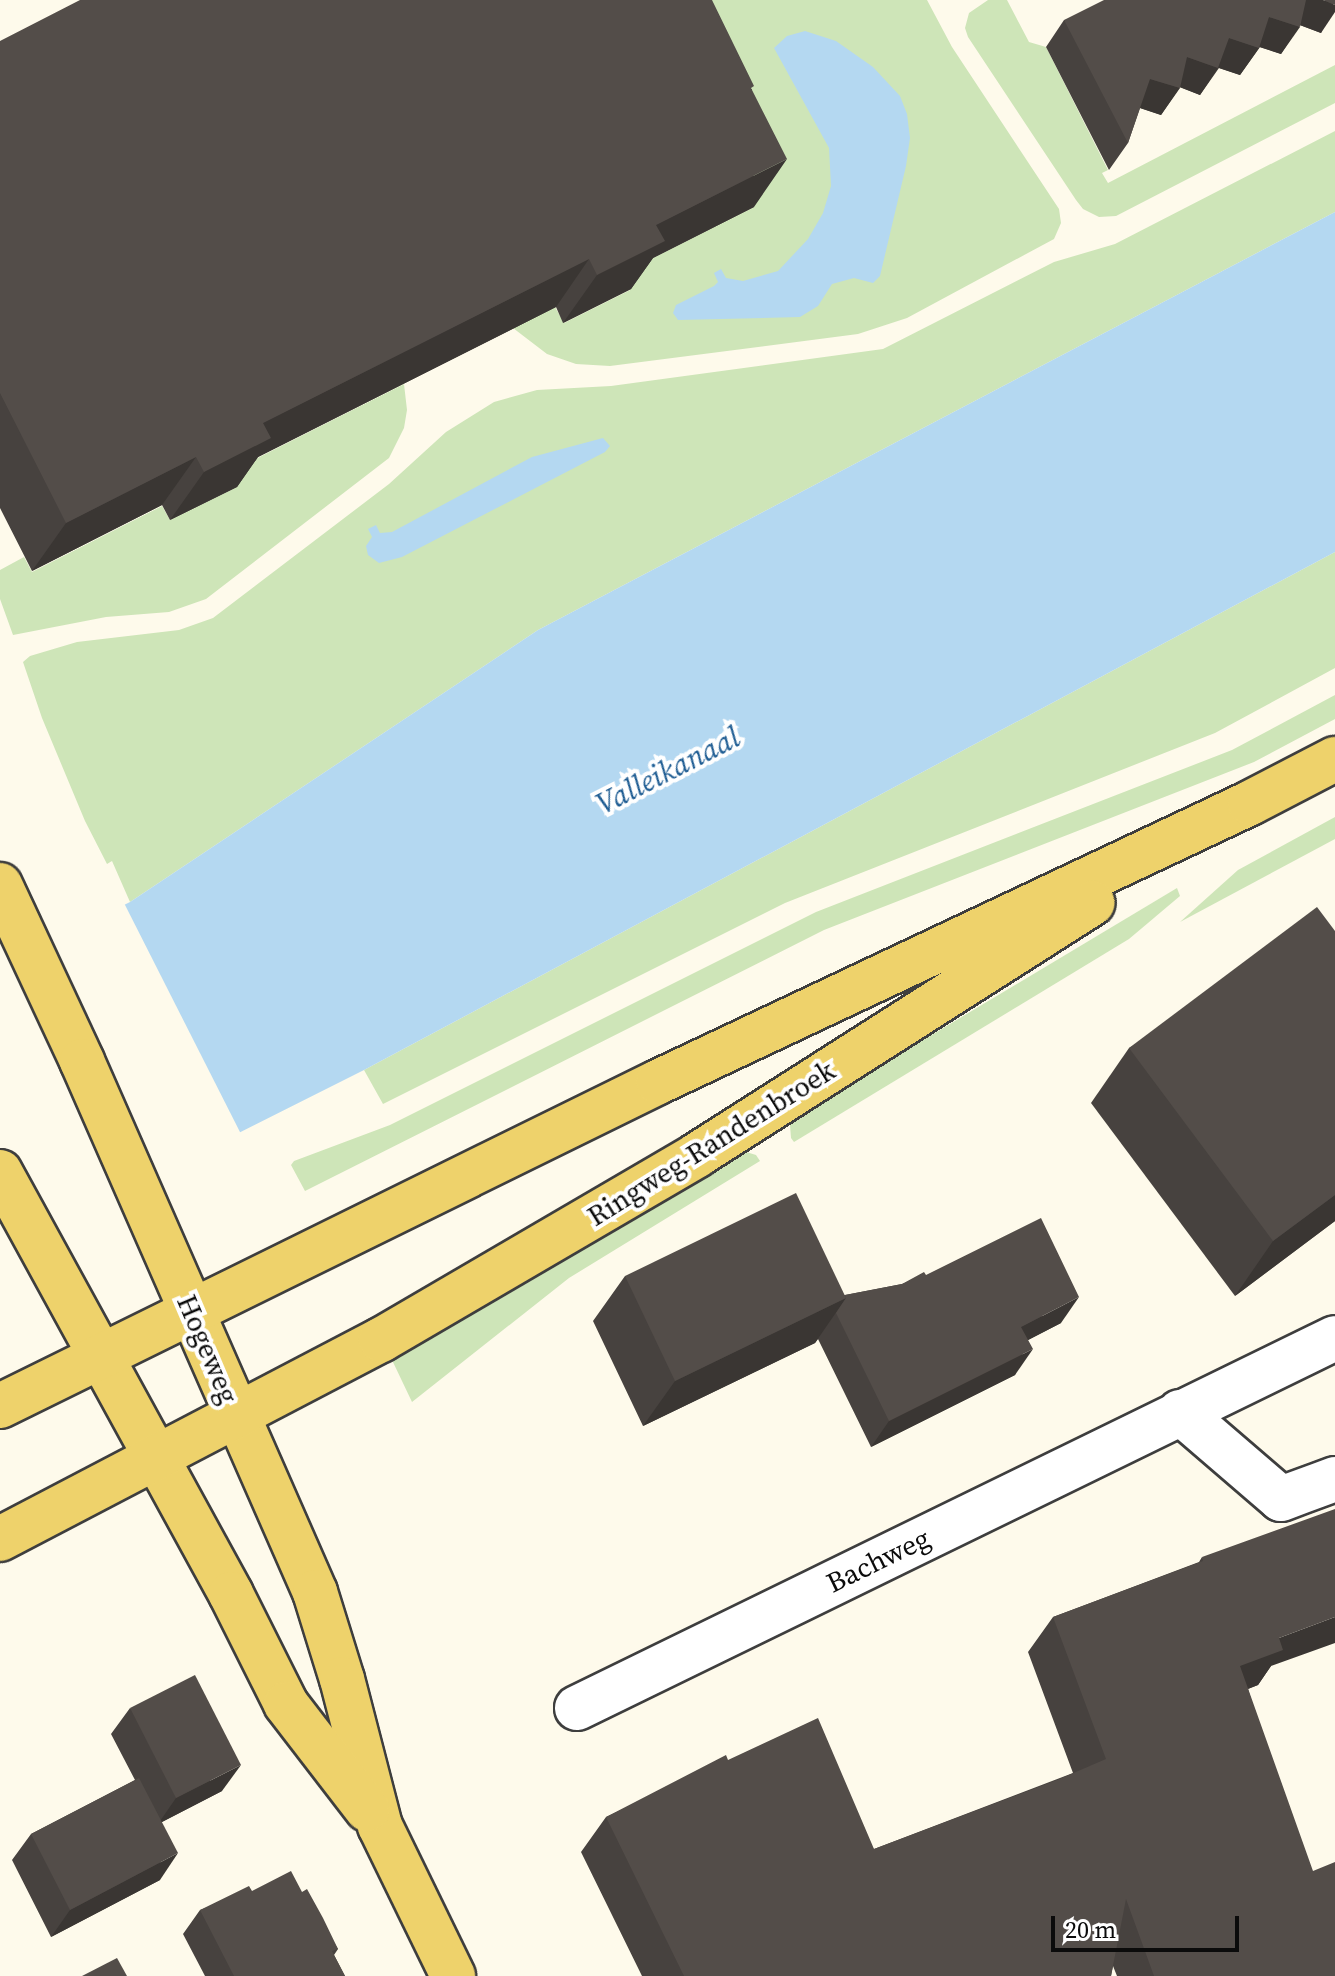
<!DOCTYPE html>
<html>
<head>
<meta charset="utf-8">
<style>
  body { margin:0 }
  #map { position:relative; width:1335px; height:1976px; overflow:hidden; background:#fefaeb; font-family:"Source Serif 4",serif }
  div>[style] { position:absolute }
  .green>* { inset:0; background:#cee5b8 }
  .water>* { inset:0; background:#b4d8f1 }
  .pier>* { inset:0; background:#fefaeb }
  .roads { filter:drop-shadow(2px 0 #3e3e3e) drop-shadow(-2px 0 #3e3e3e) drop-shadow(0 2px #3e3e3e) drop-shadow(0 -2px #3e3e3e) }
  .minor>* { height:44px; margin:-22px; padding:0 22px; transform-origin:22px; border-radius:22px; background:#fff }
  .major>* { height:44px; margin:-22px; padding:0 22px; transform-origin:22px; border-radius:22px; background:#eed26b }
  .wall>* { inset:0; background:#47423f }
  .shaded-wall>* { inset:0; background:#3a3633 }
  .building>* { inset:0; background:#534d49 }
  span { translate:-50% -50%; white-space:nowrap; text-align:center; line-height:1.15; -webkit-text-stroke:8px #fff; paint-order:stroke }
  .street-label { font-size:28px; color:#0b0b0b }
  .water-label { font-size:30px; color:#1f5d93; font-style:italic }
  .scale { position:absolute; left:1051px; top:1916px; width:188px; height:36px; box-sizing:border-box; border:4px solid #0b0b0b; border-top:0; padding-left:10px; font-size:24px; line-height:28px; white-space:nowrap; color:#0b0b0b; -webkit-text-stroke:6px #fff; paint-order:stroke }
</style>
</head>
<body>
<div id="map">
  <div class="green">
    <i style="clip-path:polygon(653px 0,927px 0,952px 47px,1059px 209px,1061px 223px,1054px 239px,907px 318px,858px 334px,610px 366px,576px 364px,547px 354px,513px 328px,555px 307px,564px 323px,630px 290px,623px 273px,754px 207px)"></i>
    <i style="clip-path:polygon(988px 0,1007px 0,1029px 42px,1046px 47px,1108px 170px,1102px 173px,1108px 183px,1335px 65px,1335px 103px,1116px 216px,1099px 217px,1083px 209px,1076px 200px,968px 37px,965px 28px,969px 13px)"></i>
    <i style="clip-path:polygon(1335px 131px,1335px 212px,538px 630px,130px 902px,112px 861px,107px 864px,85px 821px,42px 718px,23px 662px,30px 656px,77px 642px,179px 630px,213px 618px,389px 484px,446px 432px,494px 402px,537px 390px,611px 386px,883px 349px,1054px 262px,1115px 244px)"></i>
    <i style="clip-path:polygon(404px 384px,407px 410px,404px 428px,389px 458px,206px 599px,169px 612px,106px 617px,13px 635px,0 599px,0 570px,24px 557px,32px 572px,162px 506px,170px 520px,237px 487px,230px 472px)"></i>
    <i style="clip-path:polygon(1335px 552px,1335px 668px,1215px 733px,785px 903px,383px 1104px,364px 1070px)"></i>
    <i style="clip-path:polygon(1335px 695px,1335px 719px,1254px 762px,824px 930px,305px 1191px,291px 1165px,294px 1161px,390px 1125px,816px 912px,1232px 750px)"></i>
    <i style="clip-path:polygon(1335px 817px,1335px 839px,1180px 922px,1238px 870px)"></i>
    <i style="clip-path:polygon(1177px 888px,1180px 896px,1129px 939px,794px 1142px,791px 1138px,790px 1125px,798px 1115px)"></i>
    <i style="clip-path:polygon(743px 1151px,756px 1155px,760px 1161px,569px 1278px,412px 1402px,392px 1360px)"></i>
  </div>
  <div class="water">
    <i style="clip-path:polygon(805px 31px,836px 41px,873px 67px,900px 96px,907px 114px,910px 138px,906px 166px,880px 276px,873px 283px,854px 278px,832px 284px,818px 306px,800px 317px,678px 320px,673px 313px,676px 305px,714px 286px,718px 282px,714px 273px,721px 269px,726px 278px,743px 281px,778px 271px,808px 239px,823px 213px,831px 186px,829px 148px,774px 48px,787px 36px)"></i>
    <i style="clip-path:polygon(1335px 212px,1335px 552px,364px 1070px,0 1253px,0 967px,130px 902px,538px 630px)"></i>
    <i style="clip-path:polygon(603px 438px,610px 446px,605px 452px,402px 557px,379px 563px,368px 555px,366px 546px,372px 537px,368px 529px,376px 525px,380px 533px,392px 532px,532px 457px)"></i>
  </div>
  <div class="pier">
    <i style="clip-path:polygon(123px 901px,242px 1136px,0 1257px,0 963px)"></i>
  </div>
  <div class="roads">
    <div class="minor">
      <i style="left:1180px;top:1412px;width:133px;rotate:40.7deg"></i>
      <i style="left:1281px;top:1499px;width:58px;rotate:-20.3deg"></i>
      <i style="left:577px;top:1708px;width:843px;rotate:-26.02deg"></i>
    </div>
    <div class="major">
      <i style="left:0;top:885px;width:194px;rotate:65deg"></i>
      <i style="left:82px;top:1061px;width:580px;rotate:66.31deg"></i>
      <i style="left:315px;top:1592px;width:91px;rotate:72.8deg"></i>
      <i style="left:342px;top:1679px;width:152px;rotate:75.5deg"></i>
      <i style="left:380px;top:1826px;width:167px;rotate:64deg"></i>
      <i style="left:0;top:1172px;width:481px;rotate:61.3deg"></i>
      <i style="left:231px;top:1594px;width:123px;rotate:63.4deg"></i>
      <i style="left:286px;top:1704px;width:133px;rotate:52.4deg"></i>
      <i style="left:0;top:1406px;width:733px;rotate:-26.22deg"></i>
      <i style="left:658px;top:1082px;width:654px;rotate:-25.23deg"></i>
      <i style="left:1250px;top:803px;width:96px;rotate:-27.4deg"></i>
      <i style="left:0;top:1539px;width:430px;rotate:-27.6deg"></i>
      <i style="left:381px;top:1340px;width:366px;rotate:-30.3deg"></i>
      <i style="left:697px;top:1155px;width:469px;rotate:-32.5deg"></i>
    </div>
  </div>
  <div class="wall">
    <i style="clip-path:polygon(1335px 0,1321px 33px,1300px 25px,1281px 54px,1260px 47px,1240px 75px,1219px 68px,1200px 95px,1180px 87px,1161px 115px,1140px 108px,1128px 143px,1109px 170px,1046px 47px,1064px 20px)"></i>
    <i style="clip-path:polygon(0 41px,752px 89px,754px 207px,653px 258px,631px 289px,563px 323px,556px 307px,258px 457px,237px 487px,170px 520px,162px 505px,32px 571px,0 508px)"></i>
    <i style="clip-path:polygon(1335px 931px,1335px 1221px,1235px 1296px,1091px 1103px,1129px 1048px)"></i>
    <i style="clip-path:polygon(926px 1275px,1061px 1323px,1028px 1340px,1015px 1375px,871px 1447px,818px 1339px,815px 1343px,643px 1426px,593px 1321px,625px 1276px,845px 1295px,902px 1284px)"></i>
    <i style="clip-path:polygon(1202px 1557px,1271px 1666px,1258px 1685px,1248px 1689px,1335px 1976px,1117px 1976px,1113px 1966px,1111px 1976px,642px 1976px,581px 1852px,606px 1817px,728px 1760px,874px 1849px,1073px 1773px,1028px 1652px,1053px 1617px,1199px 1562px)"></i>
    <i style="clip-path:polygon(130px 1708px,222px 1791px,162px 1822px,160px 1880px,51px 1937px,12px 1860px,31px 1834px,135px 1780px,111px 1734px)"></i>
    <i style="clip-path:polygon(252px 1891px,302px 1892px,338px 1949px,334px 1955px,345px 1976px,205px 1976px,183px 1934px,200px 1910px)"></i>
  </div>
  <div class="shaded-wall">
    <i style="clip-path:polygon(1304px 0,1323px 0,1335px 5px,1335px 12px,1321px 33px,1289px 21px)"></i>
    <i style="clip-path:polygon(1269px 17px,1300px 27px,1281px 54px,1250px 44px)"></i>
    <i style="clip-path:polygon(1229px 38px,1259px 48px,1240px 75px,1210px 65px)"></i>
    <i style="clip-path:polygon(1187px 57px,1218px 68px,1200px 95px,1169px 83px)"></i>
    <i style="clip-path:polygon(1150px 79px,1180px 88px,1161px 115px,1131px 105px)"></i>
    <i style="clip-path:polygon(787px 159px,754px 207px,653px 258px,631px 289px,563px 323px,597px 275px,656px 225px)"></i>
    <i style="clip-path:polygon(589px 259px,556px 307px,258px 457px,237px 487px,170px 520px,204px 472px,263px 423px)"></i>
    <i style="clip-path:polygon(196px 457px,162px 505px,32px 571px,66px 523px)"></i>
    <i style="clip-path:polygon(1335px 1195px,1335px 1221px,1235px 1296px,1273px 1241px)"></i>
    <i style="clip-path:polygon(1079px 1297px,1061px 1323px,1003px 1353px,1021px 1327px)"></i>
    <i style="clip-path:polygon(846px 1298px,815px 1343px,643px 1426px,675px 1381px)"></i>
    <i style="clip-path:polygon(1033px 1349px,1015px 1375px,871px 1447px,889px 1421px)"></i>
    <i style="clip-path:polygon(1335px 1617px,1335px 1643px,1271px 1666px,1258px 1685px,1216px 1701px,1240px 1666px,1279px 1638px)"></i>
    <i style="clip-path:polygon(241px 1765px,222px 1791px,158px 1824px,176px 1798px)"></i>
    <i style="clip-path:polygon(178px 1853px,160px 1880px,51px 1937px,70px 1910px)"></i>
  </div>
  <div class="building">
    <i style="clip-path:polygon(80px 0,712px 0,754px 86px,751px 88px,787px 159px,656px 225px,665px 241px,597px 275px,589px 259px,263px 423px,271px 438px,204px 472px,196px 457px,66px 523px,0 393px,0 41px)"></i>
    <i style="clip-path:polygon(1104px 0,1306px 0,1300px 27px,1269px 17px,1259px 48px,1229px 38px,1218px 68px,1187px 57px,1180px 88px,1150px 79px,1128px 143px,1064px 20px)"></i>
    <i style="clip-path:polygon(1323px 0,1335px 0,1335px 5px)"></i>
    <i style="clip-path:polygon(1317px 907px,1335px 931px,1335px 1195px,1273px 1241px,1129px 1048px)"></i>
    <i style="clip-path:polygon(796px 1193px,846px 1298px,675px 1381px,625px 1276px)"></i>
    <i style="clip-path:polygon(1041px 1218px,1079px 1297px,1021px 1327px,1033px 1349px,889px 1421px,836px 1313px,846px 1298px,845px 1295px,902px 1284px,924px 1272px,926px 1275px)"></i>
    <i style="clip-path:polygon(1335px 1509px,1335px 1617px,1279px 1638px,1283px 1650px,1240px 1666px,1313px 1871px,1335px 1862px,1335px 1976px,1154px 1976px,1126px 1899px,1111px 1976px,684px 1976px,606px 1817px,726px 1755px,728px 1760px,818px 1718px,874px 1849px,1057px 1780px,1106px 1759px,1053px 1617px,1203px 1561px,1202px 1557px)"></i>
    <i style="clip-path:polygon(195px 1675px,241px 1765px,176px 1798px,130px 1708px)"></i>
    <i style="clip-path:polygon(139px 1778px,178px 1853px,70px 1910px,31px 1834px)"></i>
    <i style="clip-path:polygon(291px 1871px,302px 1892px,307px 1889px,323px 1918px,338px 1949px,332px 1951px,345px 1976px,234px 1976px,200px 1910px,249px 1886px,252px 1891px)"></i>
    <i style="clip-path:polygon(117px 1958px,127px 1976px,82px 1976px)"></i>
  </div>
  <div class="street-label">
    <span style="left:711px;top:1143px;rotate:-32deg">Ringweg-Randenbroek</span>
    <span style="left:208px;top:1349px;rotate:67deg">Hogeweg</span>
    <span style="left:878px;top:1560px;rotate:-26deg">Bachweg</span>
  </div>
  <div class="water-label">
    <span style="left:668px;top:771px;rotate:-27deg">Valleikanaal</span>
  </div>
  <div class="scale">20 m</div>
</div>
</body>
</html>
